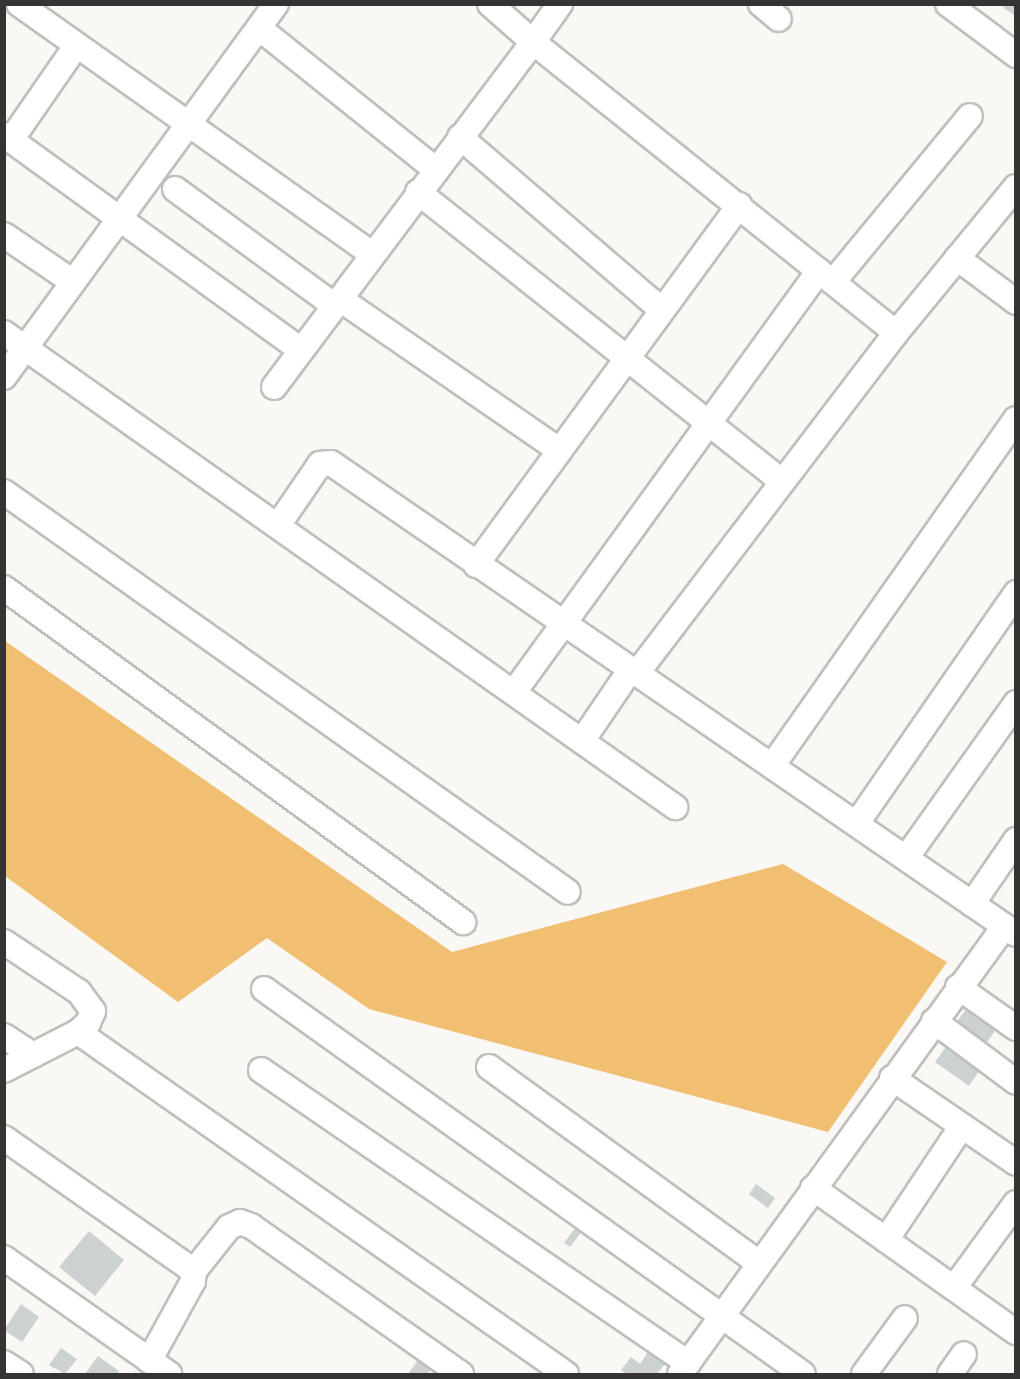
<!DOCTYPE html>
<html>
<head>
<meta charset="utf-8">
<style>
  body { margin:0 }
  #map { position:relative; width:1020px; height:1379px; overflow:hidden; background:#faf8f5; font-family:Helvetica,sans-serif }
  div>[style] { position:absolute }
  .water>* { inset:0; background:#f0bf71 }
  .building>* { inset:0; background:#ccd1d2 }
  .roads { filter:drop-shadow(2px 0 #c1bfbc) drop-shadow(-2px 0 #c1bfbc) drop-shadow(0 2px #c1bfbc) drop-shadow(0 -2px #c1bfbc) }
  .minor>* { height:24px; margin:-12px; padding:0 12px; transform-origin:12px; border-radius:12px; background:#fff }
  span { translate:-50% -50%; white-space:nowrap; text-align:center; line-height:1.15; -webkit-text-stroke:6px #fff; paint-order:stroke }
  .frame { position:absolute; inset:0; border:6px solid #353432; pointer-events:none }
</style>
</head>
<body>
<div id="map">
  <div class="water">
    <i style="clip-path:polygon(5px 641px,452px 952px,783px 864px,947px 962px,828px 1132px,369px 1009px,267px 938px,178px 1002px,5px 876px)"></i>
  </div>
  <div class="building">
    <i style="clip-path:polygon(1005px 4px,1016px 4px,1016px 16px,1003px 8px)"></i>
    <i style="clip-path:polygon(970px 1004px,999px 1025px,982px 1049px,952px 1028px)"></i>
    <i style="clip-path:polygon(949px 1043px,982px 1067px,969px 1086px,935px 1062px)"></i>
    <i style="clip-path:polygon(756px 1184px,775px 1198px,768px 1208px,749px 1194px)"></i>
    <i style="clip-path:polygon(579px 1223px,585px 1227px,570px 1247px,564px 1243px)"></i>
    <i style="clip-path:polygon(89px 1231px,124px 1260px,95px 1296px,59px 1267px)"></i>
    <i style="clip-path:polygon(21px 1304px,39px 1317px,22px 1342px,4px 1330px)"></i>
    <i style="clip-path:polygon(61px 1348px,77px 1359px,65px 1374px,49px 1365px)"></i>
    <i style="clip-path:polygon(650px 1349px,667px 1361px,657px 1374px,627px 1374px,621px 1370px,631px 1357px,640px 1364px)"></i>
    <i style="clip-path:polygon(98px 1356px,119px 1371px,117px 1374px,85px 1374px)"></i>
    <i style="clip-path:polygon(419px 1358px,432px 1368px,427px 1374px,409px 1373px)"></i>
  </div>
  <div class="roads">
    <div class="minor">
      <i style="left:19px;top:4px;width:433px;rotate:35.3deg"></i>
      <i style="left:490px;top:4px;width:57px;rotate:41.5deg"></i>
      <i style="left:533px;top:42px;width:47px;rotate:-54.6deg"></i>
      <i style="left:761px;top:4px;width:23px;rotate:40deg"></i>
      <i style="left:948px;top:4px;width:85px;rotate:36.9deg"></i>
      <i style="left:259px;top:28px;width:226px;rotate:38.7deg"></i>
      <i style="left:4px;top:135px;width:367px;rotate:35.9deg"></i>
      <i style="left:460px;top:137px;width:266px;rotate:40.6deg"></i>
      <i style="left:11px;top:140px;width:114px;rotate:-55.3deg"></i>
      <i style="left:175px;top:189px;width:198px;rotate:36.2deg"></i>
      <i style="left:418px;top:192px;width:465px;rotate:38.5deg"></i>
      <i style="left:4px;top:235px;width:83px;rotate:34.3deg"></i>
      <i style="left:957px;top:258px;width:74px;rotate:36.7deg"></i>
      <i style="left:833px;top:282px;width:215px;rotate:-50.5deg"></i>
      <i style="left:340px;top:299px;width:267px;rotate:34.6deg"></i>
      <i style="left:4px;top:333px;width:822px;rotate:35.24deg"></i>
      <i style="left:896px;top:333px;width:189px;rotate:-50.6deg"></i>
      <i style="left:4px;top:377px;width:462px;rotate:-53.9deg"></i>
      <i style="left:274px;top:387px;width:431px;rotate:-53.1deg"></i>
      <i style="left:533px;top:42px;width:465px;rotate:38.7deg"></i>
      <i style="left:896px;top:333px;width:427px;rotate:127.3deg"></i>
      <i style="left:4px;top:492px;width:691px;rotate:35.35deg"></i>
      <i style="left:279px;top:524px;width:73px;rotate:-55.7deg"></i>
      <i style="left:320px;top:464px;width:11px;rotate:-5deg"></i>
      <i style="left:331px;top:463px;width:831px;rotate:34.51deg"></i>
      <i style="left:476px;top:565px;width:446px;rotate:-53.8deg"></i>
      <i style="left:4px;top:588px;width:568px;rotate:36.04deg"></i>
      <i style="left:514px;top:692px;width:520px;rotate:-54.08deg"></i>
      <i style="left:582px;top:741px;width:87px;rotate:-55.8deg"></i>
      <i style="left:772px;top:766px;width:424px;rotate:-54.9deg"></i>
      <i style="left:857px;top:823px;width:280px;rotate:-55.3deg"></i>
      <i style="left:906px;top:858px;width:190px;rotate:-54.6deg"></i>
      <i style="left:972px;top:904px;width:78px;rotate:-55.5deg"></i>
      <i style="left:4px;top:942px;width:90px;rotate:33.7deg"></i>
      <i style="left:79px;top:992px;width:24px;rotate:54deg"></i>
      <i style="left:93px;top:1011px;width:13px;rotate:113deg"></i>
      <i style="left:88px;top:1023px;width:13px;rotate:138deg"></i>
      <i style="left:78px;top:1032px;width:83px;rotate:152.8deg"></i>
      <i style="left:958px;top:987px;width:71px;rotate:35.3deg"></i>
      <i style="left:264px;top:989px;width:662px;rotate:35.54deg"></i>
      <i style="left:934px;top:1021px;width:102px;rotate:36.6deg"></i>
      <i style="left:78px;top:1032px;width:596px;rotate:35.02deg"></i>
      <i style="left:4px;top:1036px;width:35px;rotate:33deg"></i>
      <i style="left:489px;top:1067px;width:334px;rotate:36deg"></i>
      <i style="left:261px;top:1070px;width:518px;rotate:34.46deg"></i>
      <i style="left:892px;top:1078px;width:150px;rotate:34.4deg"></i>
      <i style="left:4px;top:1138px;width:232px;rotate:35deg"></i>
      <i style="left:194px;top:1271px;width:10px;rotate:96deg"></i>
      <i style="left:193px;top:1281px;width:91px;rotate:118.8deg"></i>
      <i style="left:813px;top:1188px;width:249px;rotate:35.4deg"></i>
      <i style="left:886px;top:1240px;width:137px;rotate:-56.3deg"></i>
      <i style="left:4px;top:1258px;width:202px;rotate:35.1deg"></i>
      <i style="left:194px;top:1271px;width:56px;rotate:-51.5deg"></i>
      <i style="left:229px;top:1227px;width:12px;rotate:-24deg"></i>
      <i style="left:240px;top:1222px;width:12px;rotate:20deg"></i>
      <i style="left:251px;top:1226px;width:257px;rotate:35.2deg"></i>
      <i style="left:954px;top:1288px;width:105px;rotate:-53.9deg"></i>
      <i style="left:4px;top:1363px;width:20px;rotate:33deg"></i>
      <i style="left:680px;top:1374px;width:552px;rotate:-54.06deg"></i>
      <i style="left:864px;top:1374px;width:69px;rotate:-53.8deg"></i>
      <i style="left:950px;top:1374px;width:24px;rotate:-55deg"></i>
    </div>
  </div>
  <div class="frame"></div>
</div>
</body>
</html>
